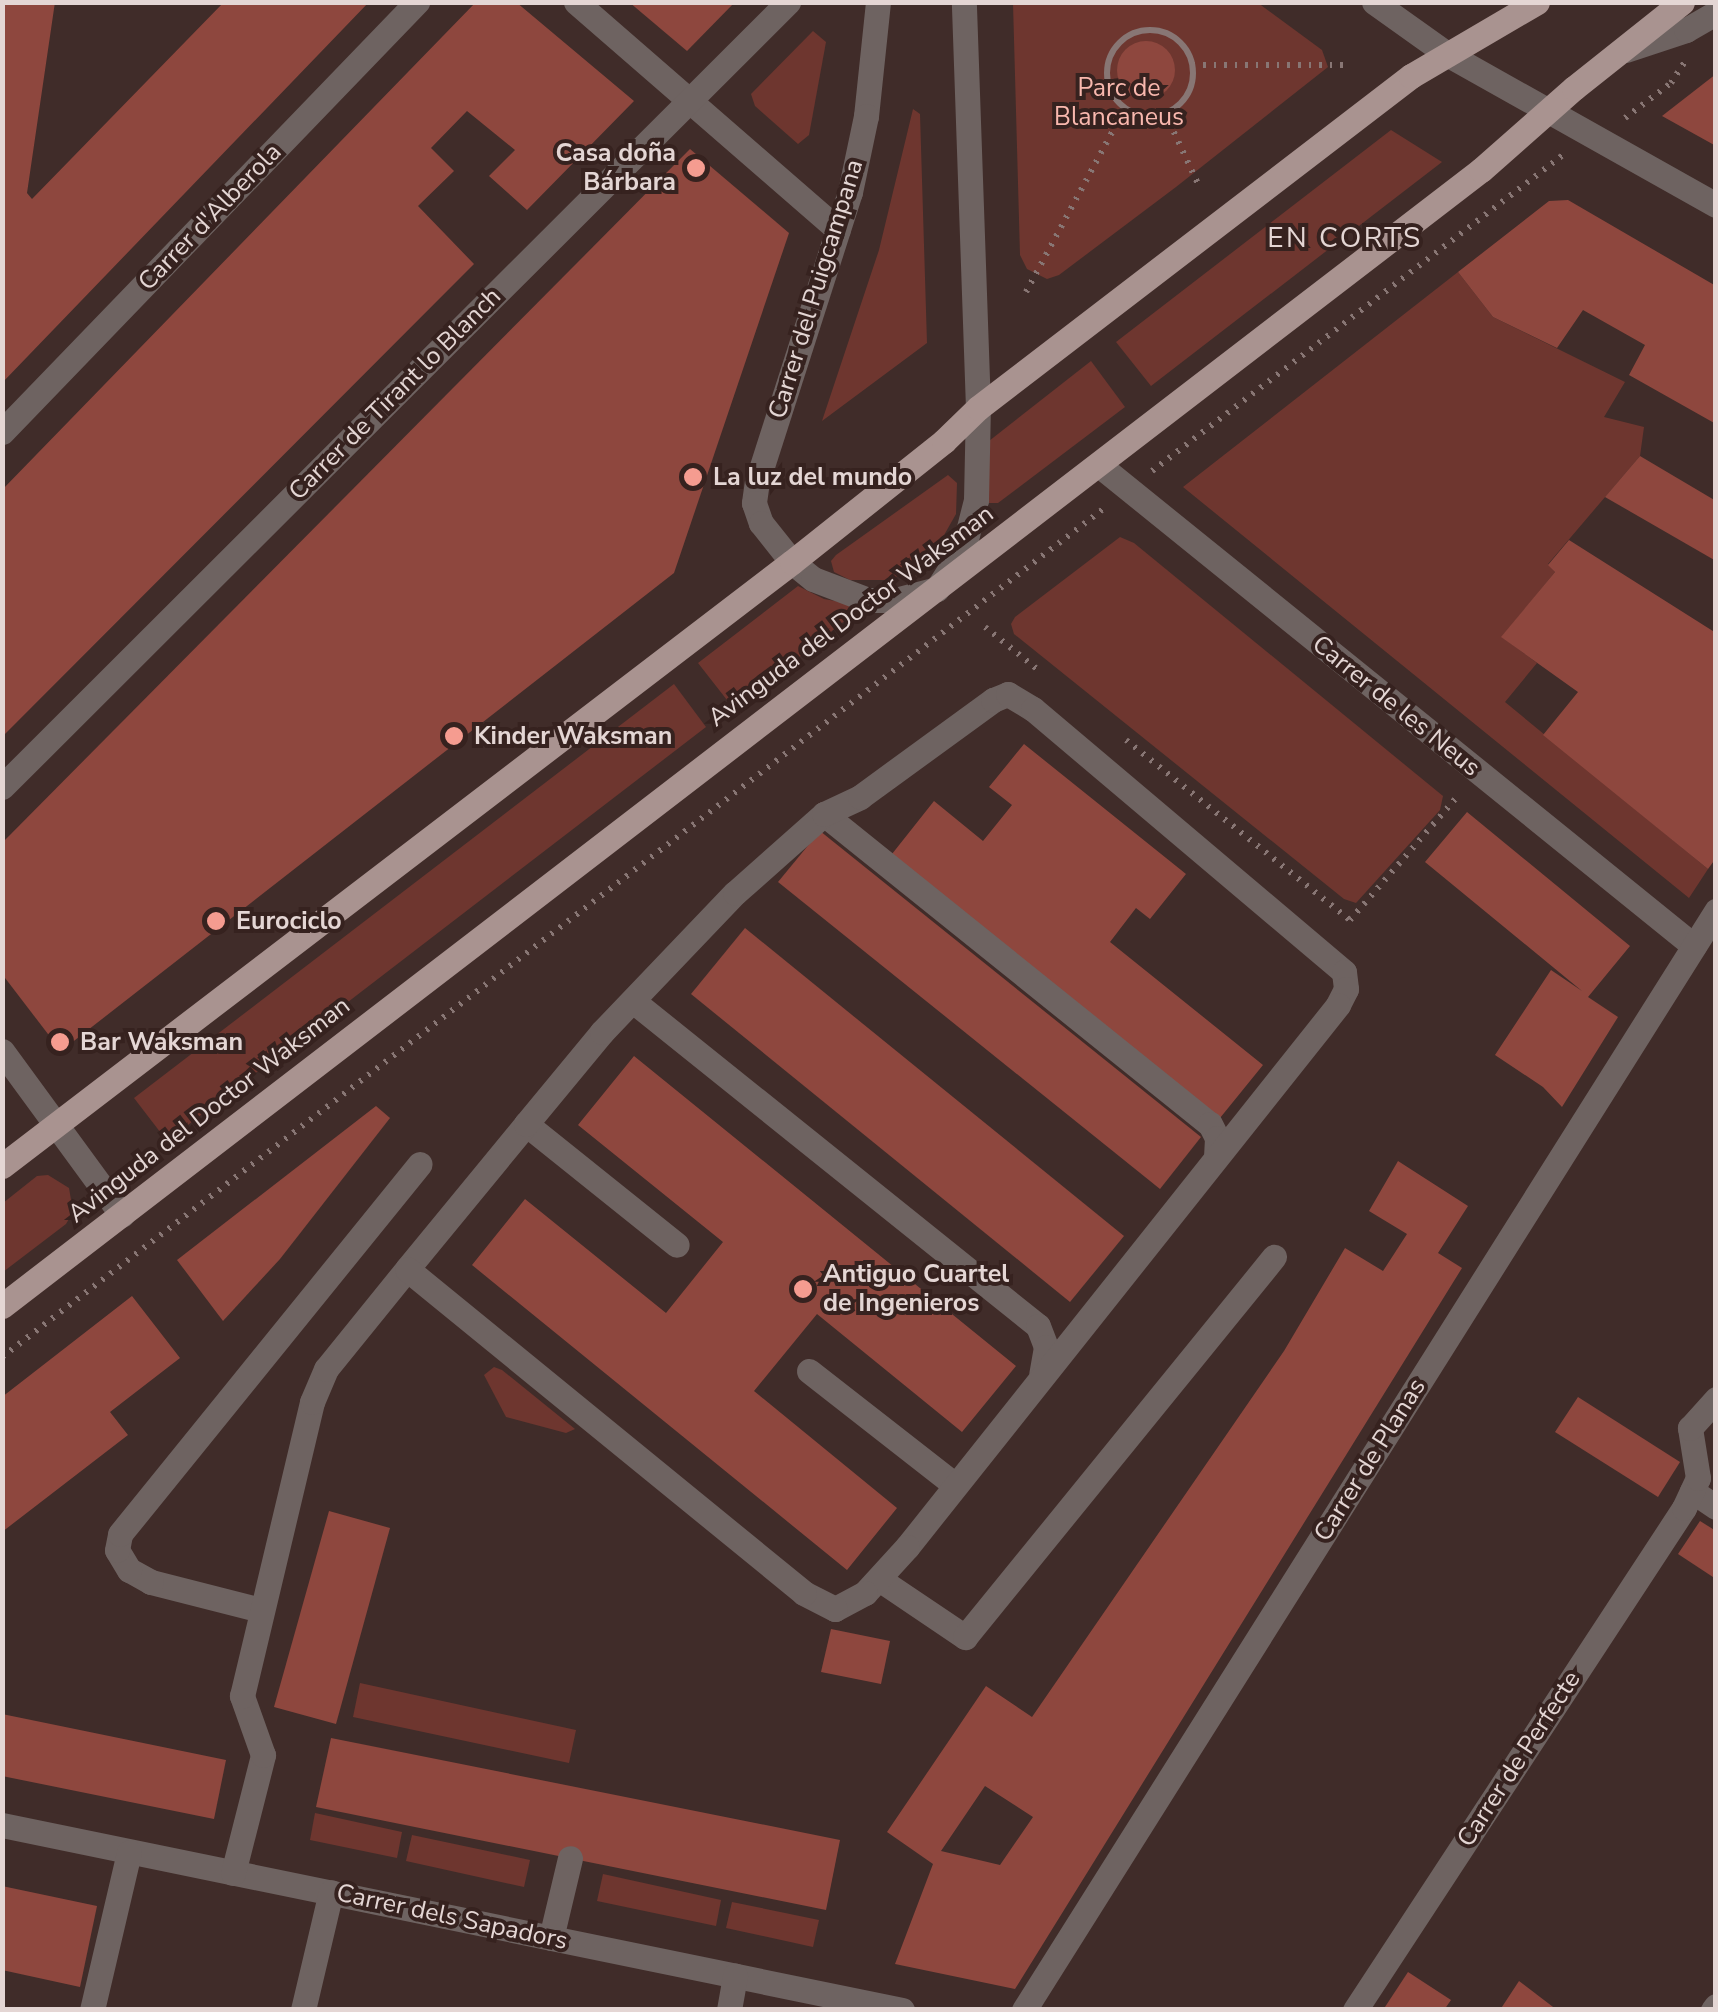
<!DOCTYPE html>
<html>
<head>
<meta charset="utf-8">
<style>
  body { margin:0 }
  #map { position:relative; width:1718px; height:2012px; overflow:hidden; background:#402c29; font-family:"Nunito Sans",sans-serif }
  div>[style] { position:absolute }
  .green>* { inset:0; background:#6e362f }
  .building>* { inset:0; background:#8e473e }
  .round { border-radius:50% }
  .path>* { height:6px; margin-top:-3px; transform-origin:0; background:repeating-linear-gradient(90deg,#887674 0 2.5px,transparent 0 10.5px) }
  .path>.ring { margin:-3px; padding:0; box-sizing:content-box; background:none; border:6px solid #887674; border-radius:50% }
  .minor>* { height:25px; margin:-12.5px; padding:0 12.5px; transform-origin:12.5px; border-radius:12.5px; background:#6e6361 }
  .major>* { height:25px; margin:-12.5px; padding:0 12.5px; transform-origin:12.5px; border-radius:12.5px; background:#a99390 }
  .dots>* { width:28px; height:28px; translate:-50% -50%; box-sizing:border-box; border:5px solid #36221f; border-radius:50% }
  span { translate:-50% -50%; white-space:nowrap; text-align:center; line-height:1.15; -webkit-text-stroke:8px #36221f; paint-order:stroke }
  .park-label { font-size:25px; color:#f9b8ae }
  .poi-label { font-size:25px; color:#e4d6d4; font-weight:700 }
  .right { translate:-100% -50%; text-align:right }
  .left { translate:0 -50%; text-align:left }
  .street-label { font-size:25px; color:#e4d6d4 }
  .neighbourhood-label { font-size:28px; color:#e4d6d4; letter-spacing:2.5px }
  .frame { position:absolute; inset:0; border:5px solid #e4d6d4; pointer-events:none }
</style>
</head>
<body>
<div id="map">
  <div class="green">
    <i style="clip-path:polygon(1013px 3px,1258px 3px,1322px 50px,1328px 67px,1176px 187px,1059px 275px,1047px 279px,1027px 269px,1020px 255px)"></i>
    <i style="clip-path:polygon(813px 31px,826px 42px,809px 135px,798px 144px,755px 106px,751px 94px)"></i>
    <i style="clip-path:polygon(913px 109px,920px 114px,927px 343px,822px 421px,879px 250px)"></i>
    <i style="clip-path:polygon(1391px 130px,1442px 162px,1151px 386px,1116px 342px)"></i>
    <i style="clip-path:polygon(1458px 272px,1493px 317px,1625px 382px,1604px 417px,1644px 427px,1640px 456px,1548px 564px,1555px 572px,1502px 637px,1537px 663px,1505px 702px,1708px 869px,1689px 898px,1183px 487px)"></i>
    <i style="clip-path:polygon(1091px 361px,1125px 407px,998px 503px,988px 503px,989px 441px)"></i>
    <i style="clip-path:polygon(948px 475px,957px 483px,956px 514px,935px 551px,905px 573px,888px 580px,850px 580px,834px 572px,831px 561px,836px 555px)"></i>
    <i style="clip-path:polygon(1120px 537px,1134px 543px,1443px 796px,1440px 810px,1356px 903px,1344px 899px,1014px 634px,1011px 624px,1015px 617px)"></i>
    <i style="clip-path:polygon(798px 586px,824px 599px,852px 604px,857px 611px,734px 709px,698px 663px)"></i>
    <i style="clip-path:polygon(674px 684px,706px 727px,167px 1141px,134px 1098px)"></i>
    <i style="clip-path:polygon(48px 1175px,69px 1188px,73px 1212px,66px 1224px,3px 1272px,3px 1203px,37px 1176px)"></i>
    <i style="clip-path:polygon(494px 1367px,502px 1370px,575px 1429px,566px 1433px,506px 1417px,484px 1375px)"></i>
    <i style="clip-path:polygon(360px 1683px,576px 1730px,569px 1763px,353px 1717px)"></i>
    <i style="clip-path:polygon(315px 1813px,402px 1832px,397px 1858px,310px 1840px)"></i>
    <i style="clip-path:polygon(412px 1835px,530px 1860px,524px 1887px,406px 1861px)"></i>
    <i style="clip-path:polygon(603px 1874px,721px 1900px,716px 1926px,597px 1901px)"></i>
    <i style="clip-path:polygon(732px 1902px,819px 1920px,813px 1947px,726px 1928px)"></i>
  </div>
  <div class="building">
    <i style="clip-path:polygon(2px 2px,55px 2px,27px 193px,32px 199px,224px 2px,369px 2px,2px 383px)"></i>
    <i style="clip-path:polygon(476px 2px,516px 2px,634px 101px,527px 210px,489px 176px,515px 150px,467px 111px,431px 148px,454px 171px,418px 206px,474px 264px,2px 737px,2px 490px)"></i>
    <i style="clip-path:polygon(629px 2px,735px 2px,687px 51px)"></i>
    <i class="round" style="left:1117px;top:41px;width:58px;height:58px"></i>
    <i style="clip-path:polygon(1716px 74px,1716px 146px,1662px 116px)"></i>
    <i style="clip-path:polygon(690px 149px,789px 233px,674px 573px,61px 1051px,2px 974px,2px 843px)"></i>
    <i style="clip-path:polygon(1568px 200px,1716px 286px,1716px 424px,1629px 375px,1645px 345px,1583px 310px,1557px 348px,1493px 317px,1458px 272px,1549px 201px)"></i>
    <i style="clip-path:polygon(1640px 456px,1716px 501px,1716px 561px,1605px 497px)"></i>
    <i style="clip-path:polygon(1569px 540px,1716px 633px,1716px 858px,1708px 869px,1543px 735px,1578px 692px,1501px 637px,1555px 572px,1548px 565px)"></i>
    <i style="clip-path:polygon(1024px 744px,1186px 874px,1150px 919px,1136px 908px,1110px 942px,1263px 1065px,1220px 1118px,892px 854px,934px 801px,983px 841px,1012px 805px,989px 787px)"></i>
    <i style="clip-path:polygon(1467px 812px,1630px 946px,1588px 997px,1618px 1017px,1562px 1107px,1543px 1087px,1495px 1055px,1551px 970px,1582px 991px,1425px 862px)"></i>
    <i style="clip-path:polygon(820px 831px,1201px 1137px,1160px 1189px,778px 882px)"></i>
    <i style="clip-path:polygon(745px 928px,1124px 1236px,1070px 1302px,691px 994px)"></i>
    <i style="clip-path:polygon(634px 1056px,1016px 1366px,962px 1432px,817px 1314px,754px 1391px,897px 1508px,847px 1570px,472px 1265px,525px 1199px,666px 1313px,723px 1242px,578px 1125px)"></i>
    <i style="clip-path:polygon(376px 1106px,390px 1118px,280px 1259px,223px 1321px,177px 1260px)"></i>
    <i style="clip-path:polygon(evenodd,1398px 1161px,1468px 1206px,1438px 1253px,1462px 1268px,1015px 1989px,895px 1964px,933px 1864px,887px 1832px,986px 1686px,1032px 1717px,1284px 1351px,1345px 1248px,1383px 1271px,1407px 1234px,1369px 1211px,1398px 1161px,985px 1786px,1033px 1817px,1000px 1865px,941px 1851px,985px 1786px)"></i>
    <i style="clip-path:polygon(132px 1296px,180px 1358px,110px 1412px,128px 1435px,2px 1532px,2px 1397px)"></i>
    <i style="clip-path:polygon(1578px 1397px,1680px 1462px,1658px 1497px,1555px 1432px)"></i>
    <i style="clip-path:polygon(329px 1511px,390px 1528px,336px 1724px,274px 1707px)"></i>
    <i style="clip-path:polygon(1700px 1521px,1716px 1531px,1716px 1579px,1678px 1554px)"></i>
    <i style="clip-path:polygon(831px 1629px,890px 1641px,881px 1684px,821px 1672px)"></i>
    <i style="clip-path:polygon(2px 1714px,226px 1760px,214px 1819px,2px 1776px)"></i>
    <i style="clip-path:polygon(331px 1738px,840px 1840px,826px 1910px,316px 1807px)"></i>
    <i style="clip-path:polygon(2px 1886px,97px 1906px,80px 1987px,2px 1970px)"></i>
    <i style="clip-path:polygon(1408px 1972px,1451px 2000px,1444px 2010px,1383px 2010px)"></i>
    <i style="clip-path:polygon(1519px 1981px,1557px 2010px,1500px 2010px)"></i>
  </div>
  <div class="path">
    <i class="ring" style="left:1107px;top:30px;width:80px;height:80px"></i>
    <i style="left:1193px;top:65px;width:158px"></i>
    <i style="left:1165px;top:113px;width:81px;rotate:65deg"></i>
    <i style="left:1625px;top:118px;width:58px;rotate:-37.3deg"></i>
    <i style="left:1671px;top:83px;width:24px;rotate:-57deg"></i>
    <i style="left:1026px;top:292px;width:209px;rotate:-61.7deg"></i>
    <i style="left:1152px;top:471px;width:518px;rotate:-37.56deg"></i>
    <i style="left:985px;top:627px;width:73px;rotate:38.9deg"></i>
    <i style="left:1126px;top:740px;width:287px;rotate:38.8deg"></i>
    <i style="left:1350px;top:920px;width:162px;rotate:-49deg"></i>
    <i style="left:2px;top:1357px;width:1390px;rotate:-37.6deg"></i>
  </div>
  <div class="minor">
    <i style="left:576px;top:2px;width:347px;rotate:41deg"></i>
    <i style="left:878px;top:2px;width:115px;rotate:96deg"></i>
    <i style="left:866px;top:116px;width:78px;rotate:101.9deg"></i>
    <i style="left:850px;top:192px;width:304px;rotate:107.8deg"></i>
    <i style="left:757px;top:481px;width:22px;rotate:98deg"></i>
    <i style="left:754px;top:503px;width:21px;rotate:71deg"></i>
    <i style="left:761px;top:523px;width:50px;rotate:51.5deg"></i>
    <i style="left:792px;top:562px;width:27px;rotate:39deg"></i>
    <i style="left:813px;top:579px;width:59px;rotate:20.9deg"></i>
    <i style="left:868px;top:600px;width:27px"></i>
    <i style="left:895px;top:600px;width:43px;rotate:-14.7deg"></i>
    <i style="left:937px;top:589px;width:50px;rotate:-57.3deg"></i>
    <i style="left:964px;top:547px;width:49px;rotate:-75.7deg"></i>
    <i style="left:976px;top:500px;width:92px;rotate:-88.8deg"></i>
    <i style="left:978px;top:408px;width:406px;rotate:-92deg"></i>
    <i style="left:1374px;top:2px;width:90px;rotate:35.5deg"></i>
    <i style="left:1447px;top:54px;width:308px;rotate:29.3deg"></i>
    <i style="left:1626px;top:50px;width:63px;rotate:-18.4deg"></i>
    <i style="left:1686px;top:30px;width:34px;rotate:-30deg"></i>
    <i style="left:2px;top:432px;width:598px;rotate:-46.02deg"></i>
    <i style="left:1099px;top:465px;width:765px;rotate:38.95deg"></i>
    <i style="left:2px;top:787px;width:1111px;rotate:-44.96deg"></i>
    <i style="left:824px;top:814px;width:495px;rotate:38.8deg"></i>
    <i style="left:1210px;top:1124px;width:16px;rotate:63deg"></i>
    <i style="left:1217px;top:1138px;width:19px;rotate:93deg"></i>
    <i style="left:633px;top:1001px;width:519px;rotate:38.75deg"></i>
    <i style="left:1038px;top:1326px;width:22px;rotate:69deg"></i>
    <i style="left:1046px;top:1347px;width:27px;rotate:100deg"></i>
    <i style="left:2px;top:1051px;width:203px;rotate:53.8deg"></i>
    <i style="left:526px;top:1124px;width:193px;rotate:38.7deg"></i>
    <i style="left:809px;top:1371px;width:185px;rotate:38deg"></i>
    <i style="left:1692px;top:1491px;width:29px;rotate:34deg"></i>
    <i style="left:879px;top:1579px;width:104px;rotate:34deg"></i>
    <i style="left:965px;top:1637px;width:490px;rotate:-50.9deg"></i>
    <i style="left:261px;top:1610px;width:114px;rotate:-165.7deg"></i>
    <i style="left:151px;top:1582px;width:25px;rotate:-151deg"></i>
    <i style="left:129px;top:1570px;width:23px;rotate:-121deg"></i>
    <i style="left:117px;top:1550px;width:16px;rotate:-79deg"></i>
    <i style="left:120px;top:1534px;width:476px;rotate:-51deg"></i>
    <i style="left:2px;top:1825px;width:919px;rotate:11.62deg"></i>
    <i style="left:233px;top:1873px;width:122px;rotate:-75.7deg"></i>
    <i style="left:263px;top:1755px;width:63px;rotate:-109.6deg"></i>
    <i style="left:242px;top:1696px;width:302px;rotate:-76.6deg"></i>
    <i style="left:312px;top:1402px;width:36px;rotate:-67deg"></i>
    <i style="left:326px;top:1369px;width:129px;rotate:-51deg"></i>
    <i style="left:407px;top:1269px;width:188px;rotate:-50.6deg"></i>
    <i style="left:526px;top:1124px;width:119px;rotate:-50.4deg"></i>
    <i style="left:602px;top:1032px;width:192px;rotate:-46.3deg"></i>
    <i style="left:735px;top:893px;width:119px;rotate:-41.6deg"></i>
    <i style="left:824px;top:814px;width:40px;rotate:-25deg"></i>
    <i style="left:860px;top:797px;width:165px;rotate:-36.1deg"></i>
    <i style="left:993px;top:700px;width:16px;rotate:-22deg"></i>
    <i style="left:1008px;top:694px;width:29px;rotate:31deg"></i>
    <i style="left:1033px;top:709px;width:407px;rotate:40.2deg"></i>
    <i style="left:1344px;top:972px;width:17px;rotate:83deg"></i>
    <i style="left:1346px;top:989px;width:18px;rotate:117deg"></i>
    <i style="left:1338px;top:1005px;width:692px;rotate:128.49deg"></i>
    <i style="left:907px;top:1547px;width:62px;rotate:132.4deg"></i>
    <i style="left:865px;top:1593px;width:34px;rotate:152deg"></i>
    <i style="left:835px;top:1609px;width:35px;rotate:-153deg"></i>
    <i style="left:804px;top:1593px;width:512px;rotate:-140.78deg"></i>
    <i style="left:551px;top:1938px;width:82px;rotate:-76.6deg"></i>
    <i style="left:92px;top:2010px;width:162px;rotate:-76.8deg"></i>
    <i style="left:303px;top:2010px;width:121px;rotate:-76.7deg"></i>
    <i style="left:729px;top:2010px;width:35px;rotate:-80deg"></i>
    <i style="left:1024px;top:2010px;width:1299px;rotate:-57.8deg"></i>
    <i style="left:1355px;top:2010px;width:600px;rotate:-56.76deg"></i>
    <i style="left:1684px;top:1508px;width:33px;rotate:-65deg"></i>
    <i style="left:1698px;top:1478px;width:51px;rotate:-99.1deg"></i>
    <i style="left:1690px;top:1428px;width:39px;rotate:-48deg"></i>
    <i style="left:1713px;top:2010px;width:5px;rotate:-53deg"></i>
  </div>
  <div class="major">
    <i style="left:2px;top:1166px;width:994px;rotate:-37.4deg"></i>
    <i style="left:792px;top:562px;width:194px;rotate:-38.5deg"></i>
    <i style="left:944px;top:441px;width:47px;rotate:-44.1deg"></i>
    <i style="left:978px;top:408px;width:546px;rotate:-37.48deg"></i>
    <i style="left:1411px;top:76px;width:146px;rotate:-30.4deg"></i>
    <i style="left:2px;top:1306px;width:1865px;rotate:-37.53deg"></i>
    <i style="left:1481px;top:170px;width:124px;rotate:-41.4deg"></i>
    <i style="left:1574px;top:88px;width:138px;rotate:-38.5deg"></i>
  </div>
  <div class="dots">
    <i style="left:696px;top:168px;background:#f59c90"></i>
    <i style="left:693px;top:477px;background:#f59c90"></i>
    <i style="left:454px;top:736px;background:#f59c90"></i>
    <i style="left:216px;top:921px;background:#f59c90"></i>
    <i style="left:60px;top:1042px;background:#f59c90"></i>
    <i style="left:803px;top:1289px;background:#f59c90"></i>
  </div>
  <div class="park-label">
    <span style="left:1119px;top:103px">Parc de<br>Blancaneus</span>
  </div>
  <div class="poi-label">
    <span class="right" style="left:676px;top:168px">Casa doña<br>Bárbara</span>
    <span class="left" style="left:713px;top:477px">La luz del mundo</span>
    <span class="left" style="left:474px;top:736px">Kinder Waksman</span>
    <span class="left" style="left:236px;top:921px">Eurociclo</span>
    <span class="left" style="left:80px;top:1042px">Bar Waksman</span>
    <span class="left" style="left:823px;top:1289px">Antiguo Cuartel<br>de Ingenieros</span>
  </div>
  <div class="street-label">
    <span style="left:210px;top:217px;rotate:-46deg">Carrer d'Alberola</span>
    <span style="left:816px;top:289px;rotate:-73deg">Carrer del Puigcampana</span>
    <span style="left:395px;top:394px;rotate:-45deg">Carrer de Tirant lo Blanch</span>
    <span style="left:851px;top:616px;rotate:-37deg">Avinguda del Doctor Waksman</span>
    <span style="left:1396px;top:706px;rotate:39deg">Carrer de les Neus</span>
    <span style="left:209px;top:1110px;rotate:-38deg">Avinguda del Doctor Waksman</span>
    <span style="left:1370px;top:1460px;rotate:-58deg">Carrer de Planas</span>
    <span style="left:1519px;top:1759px;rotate:-57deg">Carrer de Perfecte</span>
    <span style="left:452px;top:1917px;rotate:12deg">Carrer dels Sapadors</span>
  </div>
  <div class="neighbourhood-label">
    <span style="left:1345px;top:238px">EN CORTS</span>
  </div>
  <div class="frame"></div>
</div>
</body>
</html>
